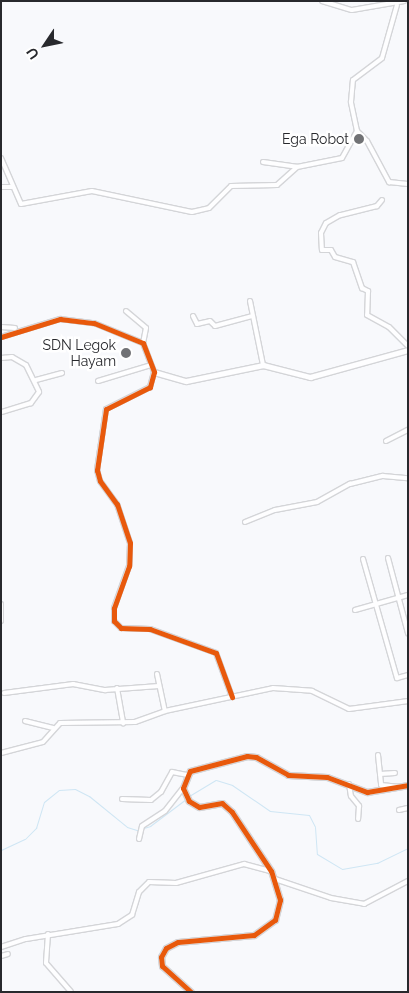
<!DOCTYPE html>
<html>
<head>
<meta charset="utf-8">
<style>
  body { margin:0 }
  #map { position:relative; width:409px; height:993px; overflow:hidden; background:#f8f9fc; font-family:Raleway,sans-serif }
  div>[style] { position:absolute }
  .stream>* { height:1px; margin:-0.5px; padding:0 0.5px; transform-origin:0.5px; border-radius:0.5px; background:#cfe6f4 }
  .roads { filter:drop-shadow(1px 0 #d4d5d8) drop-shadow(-1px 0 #d4d5d8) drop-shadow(0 1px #d4d5d8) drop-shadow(0 -1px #d4d5d8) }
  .minor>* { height:4px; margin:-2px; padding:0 2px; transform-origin:2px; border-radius:2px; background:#fefeff }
  .tertiary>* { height:5px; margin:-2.5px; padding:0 2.5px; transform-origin:2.5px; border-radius:2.5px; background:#fefeff }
  .cycleway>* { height:5px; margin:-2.5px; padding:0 2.5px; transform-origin:2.5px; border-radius:2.5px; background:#e8590c }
  .dots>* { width:14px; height:14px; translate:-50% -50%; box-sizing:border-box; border:2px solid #fff; border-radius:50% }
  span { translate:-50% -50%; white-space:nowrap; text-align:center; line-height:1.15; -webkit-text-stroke:5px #fff; paint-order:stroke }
  .poi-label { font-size:14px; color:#28292d }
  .right { translate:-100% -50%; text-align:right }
  .frame { position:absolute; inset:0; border:2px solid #28292d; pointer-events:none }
  .north { position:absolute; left:20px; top:20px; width:50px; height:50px; -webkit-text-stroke:4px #fff; paint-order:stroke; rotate:236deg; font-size:14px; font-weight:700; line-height:20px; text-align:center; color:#28292d }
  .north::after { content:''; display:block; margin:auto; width:18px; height:22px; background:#28292d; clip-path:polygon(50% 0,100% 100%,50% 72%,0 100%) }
</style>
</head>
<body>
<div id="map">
  <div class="stream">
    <i style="left:189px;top:796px;width:31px;rotate:-31deg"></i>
    <i style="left:216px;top:780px;width:17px;rotate:17deg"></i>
    <i style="left:232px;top:785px;width:46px;rotate:34.4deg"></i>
    <i style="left:270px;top:811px;width:39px;rotate:6deg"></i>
    <i style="left:309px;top:815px;width:13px;rotate:63deg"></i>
    <i style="left:315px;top:827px;width:27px;rotate:86deg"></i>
    <i style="left:317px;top:854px;width:29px;rotate:31deg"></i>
    <i style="left:342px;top:869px;width:36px;rotate:-10deg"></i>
    <i style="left:377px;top:863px;width:34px;rotate:-26deg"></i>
    <i style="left:1px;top:850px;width:26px;rotate:-25deg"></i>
    <i style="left:25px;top:839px;width:16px;rotate:-45deg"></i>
    <i style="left:36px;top:828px;width:27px;rotate:-73deg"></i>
    <i style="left:44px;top:802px;width:19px;rotate:-39deg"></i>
    <i style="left:59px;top:790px;width:16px;rotate:-4deg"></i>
    <i style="left:75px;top:789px;width:16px;rotate:27deg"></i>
    <i style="left:89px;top:796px;width:49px;rotate:39.2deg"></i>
    <i style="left:127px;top:827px;width:10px;rotate:17deg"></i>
    <i style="left:137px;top:830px;width:14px;rotate:-17deg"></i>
    <i style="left:150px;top:826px;width:45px;rotate:-36.9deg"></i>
  </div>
  <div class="roads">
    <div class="minor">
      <i style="left:322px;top:1px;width:31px;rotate:17deg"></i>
      <i style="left:352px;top:10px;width:53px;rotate:-9.8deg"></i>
      <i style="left:357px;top:131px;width:30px;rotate:-102deg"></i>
      <i style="left:351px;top:102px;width:22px;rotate:-85deg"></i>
      <i style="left:353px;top:80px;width:36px;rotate:-37deg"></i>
      <i style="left:382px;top:58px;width:55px;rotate:-74.2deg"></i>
      <i style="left:1px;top:158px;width:50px;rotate:66.5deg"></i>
      <i style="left:21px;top:204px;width:72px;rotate:-10.4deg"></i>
      <i style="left:92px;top:191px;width:102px;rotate:11.9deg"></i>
      <i style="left:192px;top:212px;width:17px;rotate:-13deg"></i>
      <i style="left:209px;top:208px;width:31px;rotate:-45deg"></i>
      <i style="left:231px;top:186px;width:46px;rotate:-1.2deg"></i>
      <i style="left:277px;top:185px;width:27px;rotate:-42deg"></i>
      <i style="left:297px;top:167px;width:46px;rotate:-11.3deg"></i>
      <i style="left:342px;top:158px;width:31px;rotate:-61deg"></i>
      <i style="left:357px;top:131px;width:14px;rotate:45deg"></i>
      <i style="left:367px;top:141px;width:47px;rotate:61.8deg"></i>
      <i style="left:389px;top:182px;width:19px;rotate:6deg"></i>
      <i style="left:263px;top:162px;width:34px;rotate:8deg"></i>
      <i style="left:1px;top:187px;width:11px"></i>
      <i style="left:382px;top:200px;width:8px;rotate:130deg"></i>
      <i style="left:377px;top:206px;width:38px;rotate:166deg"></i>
      <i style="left:340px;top:215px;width:16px;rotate:150deg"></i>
      <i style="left:326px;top:223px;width:11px;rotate:117deg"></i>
      <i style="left:321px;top:233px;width:17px;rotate:87deg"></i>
      <i style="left:322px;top:250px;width:9px"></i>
      <i style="left:331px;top:250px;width:8px;rotate:60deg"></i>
      <i style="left:335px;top:257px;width:19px;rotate:16deg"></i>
      <i style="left:353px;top:262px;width:28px;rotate:71deg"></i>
      <i style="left:362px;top:288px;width:7px;rotate:27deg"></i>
      <i style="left:368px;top:291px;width:24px;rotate:92deg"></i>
      <i style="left:367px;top:315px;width:25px;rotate:29deg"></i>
      <i style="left:389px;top:327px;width:27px;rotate:45deg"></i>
      <i style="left:250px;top:301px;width:65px;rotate:78.5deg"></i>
      <i style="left:126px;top:311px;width:26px;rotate:40deg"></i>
      <i style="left:146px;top:328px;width:15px;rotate:101deg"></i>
      <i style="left:193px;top:316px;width:9px;rotate:63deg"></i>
      <i style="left:197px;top:324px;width:13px;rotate:-13deg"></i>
      <i style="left:210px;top:321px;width:7px;rotate:45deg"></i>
      <i style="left:215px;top:326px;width:39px;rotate:-15deg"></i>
      <i style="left:1px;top:327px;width:14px;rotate:4deg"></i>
      <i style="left:1px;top:337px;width:62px;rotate:-17deg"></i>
      <i style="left:60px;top:319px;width:34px;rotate:7deg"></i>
      <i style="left:94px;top:323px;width:53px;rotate:22.2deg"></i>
      <i style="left:143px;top:343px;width:31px;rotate:69deg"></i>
      <i style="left:154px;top:372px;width:16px;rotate:105deg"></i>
      <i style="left:150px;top:387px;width:49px;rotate:153.4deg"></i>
      <i style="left:106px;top:409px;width:62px;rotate:98.4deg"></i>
      <i style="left:97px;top:470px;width:11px;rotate:75deg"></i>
      <i style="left:100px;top:481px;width:29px;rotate:54deg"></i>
      <i style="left:117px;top:504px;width:41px;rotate:71.6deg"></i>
      <i style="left:130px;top:543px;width:23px;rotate:92deg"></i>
      <i style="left:129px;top:566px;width:45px;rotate:109.7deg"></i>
      <i style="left:114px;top:608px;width:13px;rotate:90deg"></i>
      <i style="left:114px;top:621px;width:10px;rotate:45deg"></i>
      <i style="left:121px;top:628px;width:29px;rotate:2deg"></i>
      <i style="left:150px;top:629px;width:70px;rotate:20deg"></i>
      <i style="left:216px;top:653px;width:47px;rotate:70deg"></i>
      <i style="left:1px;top:358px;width:11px;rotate:-5deg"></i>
      <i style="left:12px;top:357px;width:16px;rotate:30deg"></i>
      <i style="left:26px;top:365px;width:30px;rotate:64deg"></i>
      <i style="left:39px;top:392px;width:14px;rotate:126deg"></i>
      <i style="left:31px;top:403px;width:31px;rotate:163deg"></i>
      <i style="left:36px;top:380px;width:27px;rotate:-15deg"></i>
      <i style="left:98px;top:381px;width:55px;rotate:-16.8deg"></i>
      <i style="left:386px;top:441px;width:25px;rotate:-27deg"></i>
      <i style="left:245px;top:522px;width:32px;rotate:-22deg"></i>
      <i style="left:275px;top:510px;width:43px;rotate:-10.8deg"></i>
      <i style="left:317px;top:502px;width:38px;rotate:-29deg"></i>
      <i style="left:350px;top:484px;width:34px;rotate:-14deg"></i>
      <i style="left:383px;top:476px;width:25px;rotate:5deg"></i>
      <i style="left:388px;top:558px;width:78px;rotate:75.1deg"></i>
      <i style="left:363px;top:559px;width:124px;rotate:74.1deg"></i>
      <i style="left:397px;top:678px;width:11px;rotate:-15deg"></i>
      <i style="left:1px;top:604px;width:17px;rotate:90deg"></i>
      <i style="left:355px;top:610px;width:55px;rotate:-15.8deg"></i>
      <i style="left:157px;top:674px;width:38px;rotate:78deg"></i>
      <i style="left:117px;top:688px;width:36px;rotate:80deg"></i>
      <i style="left:4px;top:693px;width:70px;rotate:-7.4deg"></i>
      <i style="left:73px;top:684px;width:33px;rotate:11deg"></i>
      <i style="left:105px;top:690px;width:54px;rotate:-4.2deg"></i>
      <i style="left:25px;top:721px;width:29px;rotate:14deg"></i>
      <i style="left:1px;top:753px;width:43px;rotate:-14.7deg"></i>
      <i style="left:43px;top:742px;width:25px;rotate:-48deg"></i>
      <i style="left:60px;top:723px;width:75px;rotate:-0.8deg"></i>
      <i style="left:135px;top:722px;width:32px;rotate:-20deg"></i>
      <i style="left:165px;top:711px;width:110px;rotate:-12deg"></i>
      <i style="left:273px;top:688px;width:39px;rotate:4deg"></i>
      <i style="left:312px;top:691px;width:41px;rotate:25.9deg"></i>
      <i style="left:349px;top:709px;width:60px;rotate:-7.7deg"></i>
      <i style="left:378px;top:755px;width:30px;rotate:84deg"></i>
      <i style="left:381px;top:785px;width:19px;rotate:6deg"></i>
      <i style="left:380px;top:774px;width:15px;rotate:-4deg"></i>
      <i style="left:349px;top:784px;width:12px;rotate:81deg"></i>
      <i style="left:351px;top:796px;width:13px;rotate:51deg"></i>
      <i style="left:359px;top:806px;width:13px;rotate:94deg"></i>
      <i style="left:122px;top:799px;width:29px;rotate:2deg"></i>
      <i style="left:151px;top:800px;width:13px;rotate:-39deg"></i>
      <i style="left:161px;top:792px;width:23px;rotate:-61deg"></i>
      <i style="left:172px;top:772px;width:15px;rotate:11deg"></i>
      <i style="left:399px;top:810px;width:9px;rotate:-13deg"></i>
      <i style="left:139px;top:839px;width:13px;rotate:-77deg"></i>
      <i style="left:142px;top:826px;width:27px;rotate:-33deg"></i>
      <i style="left:165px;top:811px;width:29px;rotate:-52deg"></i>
      <i style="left:275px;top:879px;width:59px;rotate:18.7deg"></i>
      <i style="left:331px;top:898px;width:34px;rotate:10deg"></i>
      <i style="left:364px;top:904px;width:50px;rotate:-27.6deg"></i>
      <i style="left:48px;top:934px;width:29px;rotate:94deg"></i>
      <i style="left:46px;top:963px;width:38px;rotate:49deg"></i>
      <i style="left:1px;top:947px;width:26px;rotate:-18deg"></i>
      <i style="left:26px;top:939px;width:93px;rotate:-9.3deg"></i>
      <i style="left:118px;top:924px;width:17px;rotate:-33deg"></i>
      <i style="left:132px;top:915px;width:24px;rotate:-73deg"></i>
      <i style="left:139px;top:892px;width:14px;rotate:-45deg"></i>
      <i style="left:149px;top:882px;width:27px;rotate:2deg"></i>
      <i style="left:176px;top:883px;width:71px;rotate:-15.6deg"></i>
      <i style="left:244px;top:864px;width:28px;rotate:15deg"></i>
      <i style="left:1px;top:956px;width:7px;rotate:-16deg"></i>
    </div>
    <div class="tertiary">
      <i style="left:154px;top:372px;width:33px;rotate:16deg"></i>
      <i style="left:186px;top:381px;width:79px;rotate:-11.7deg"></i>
      <i style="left:263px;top:365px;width:49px;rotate:14.3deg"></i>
      <i style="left:310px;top:377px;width:102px;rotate:-15.4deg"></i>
      <i style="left:191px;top:992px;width:39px;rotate:-138deg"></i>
      <i style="left:162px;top:966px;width:9px;rotate:-96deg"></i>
      <i style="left:161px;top:957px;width:10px;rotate:-61deg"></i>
      <i style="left:166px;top:948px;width:13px;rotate:-27deg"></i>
      <i style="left:178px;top:942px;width:76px;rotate:-5.3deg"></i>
      <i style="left:254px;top:935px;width:26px;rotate:-36deg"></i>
      <i style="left:275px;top:920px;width:21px;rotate:-76deg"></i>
      <i style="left:280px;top:900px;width:30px;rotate:-107deg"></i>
      <i style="left:271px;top:871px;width:71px;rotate:-123.5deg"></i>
      <i style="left:232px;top:812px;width:13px;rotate:-138deg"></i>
      <i style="left:222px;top:803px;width:23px;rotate:170deg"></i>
      <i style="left:199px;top:807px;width:12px;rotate:-149deg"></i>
      <i style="left:189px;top:801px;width:14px;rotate:-115deg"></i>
      <i style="left:183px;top:788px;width:18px;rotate:-68deg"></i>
      <i style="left:190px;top:771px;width:59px;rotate:-14.7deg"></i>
      <i style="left:247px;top:756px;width:9px;rotate:6deg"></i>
      <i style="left:256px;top:757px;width:37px;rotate:29deg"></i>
      <i style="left:288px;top:775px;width:39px;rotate:3deg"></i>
      <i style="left:327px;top:777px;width:43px;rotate:20.6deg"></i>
      <i style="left:367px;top:792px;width:42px;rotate:-9.7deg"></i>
    </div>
  </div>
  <div class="cycleway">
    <i style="left:1px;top:337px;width:62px;rotate:-17deg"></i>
    <i style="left:60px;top:319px;width:34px;rotate:7deg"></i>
    <i style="left:94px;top:323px;width:53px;rotate:22.2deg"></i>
    <i style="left:143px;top:343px;width:31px;rotate:69deg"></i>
    <i style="left:154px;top:372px;width:16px;rotate:105deg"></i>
    <i style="left:150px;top:387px;width:49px;rotate:153.4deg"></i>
    <i style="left:106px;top:409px;width:62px;rotate:98.4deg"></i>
    <i style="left:97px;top:470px;width:11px;rotate:75deg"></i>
    <i style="left:100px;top:481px;width:29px;rotate:54deg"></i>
    <i style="left:117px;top:504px;width:41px;rotate:71.6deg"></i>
    <i style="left:130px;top:543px;width:23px;rotate:92deg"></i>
    <i style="left:129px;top:566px;width:45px;rotate:109.7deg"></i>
    <i style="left:114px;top:608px;width:13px;rotate:90deg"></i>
    <i style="left:114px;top:621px;width:10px;rotate:45deg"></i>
    <i style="left:121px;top:628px;width:29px;rotate:2deg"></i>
    <i style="left:150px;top:629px;width:70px;rotate:20deg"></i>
    <i style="left:216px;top:653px;width:47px;rotate:70deg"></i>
    <i style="left:191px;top:992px;width:39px;rotate:-138deg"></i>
    <i style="left:162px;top:966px;width:9px;rotate:-96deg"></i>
    <i style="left:161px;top:957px;width:10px;rotate:-61deg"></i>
    <i style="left:166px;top:948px;width:13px;rotate:-27deg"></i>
    <i style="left:178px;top:942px;width:76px;rotate:-5.3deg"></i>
    <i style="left:254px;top:935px;width:26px;rotate:-36deg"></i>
    <i style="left:275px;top:920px;width:21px;rotate:-76deg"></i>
    <i style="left:280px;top:900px;width:30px;rotate:-107deg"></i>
    <i style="left:271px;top:871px;width:71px;rotate:-123.5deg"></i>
    <i style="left:232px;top:812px;width:13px;rotate:-138deg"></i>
    <i style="left:222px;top:803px;width:23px;rotate:170deg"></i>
    <i style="left:199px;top:807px;width:12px;rotate:-149deg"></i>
    <i style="left:189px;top:801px;width:14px;rotate:-115deg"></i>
    <i style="left:183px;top:788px;width:18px;rotate:-68deg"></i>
    <i style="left:190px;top:771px;width:59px;rotate:-14.7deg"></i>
    <i style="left:247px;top:756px;width:9px;rotate:6deg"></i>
    <i style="left:256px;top:757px;width:37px;rotate:29deg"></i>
    <i style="left:288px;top:775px;width:39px;rotate:3deg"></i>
    <i style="left:327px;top:777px;width:43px;rotate:20.6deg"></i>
    <i style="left:367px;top:792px;width:42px;rotate:-9.7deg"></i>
  </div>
  <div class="dots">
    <i style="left:359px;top:139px;background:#717275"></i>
    <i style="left:126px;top:353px;background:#717275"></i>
  </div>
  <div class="poi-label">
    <span class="right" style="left:349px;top:139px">Ega Robot</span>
    <span class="right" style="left:116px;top:353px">SDN Legok<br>Hayam</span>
  </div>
  <div class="frame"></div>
  <div class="north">U</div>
</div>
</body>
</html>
